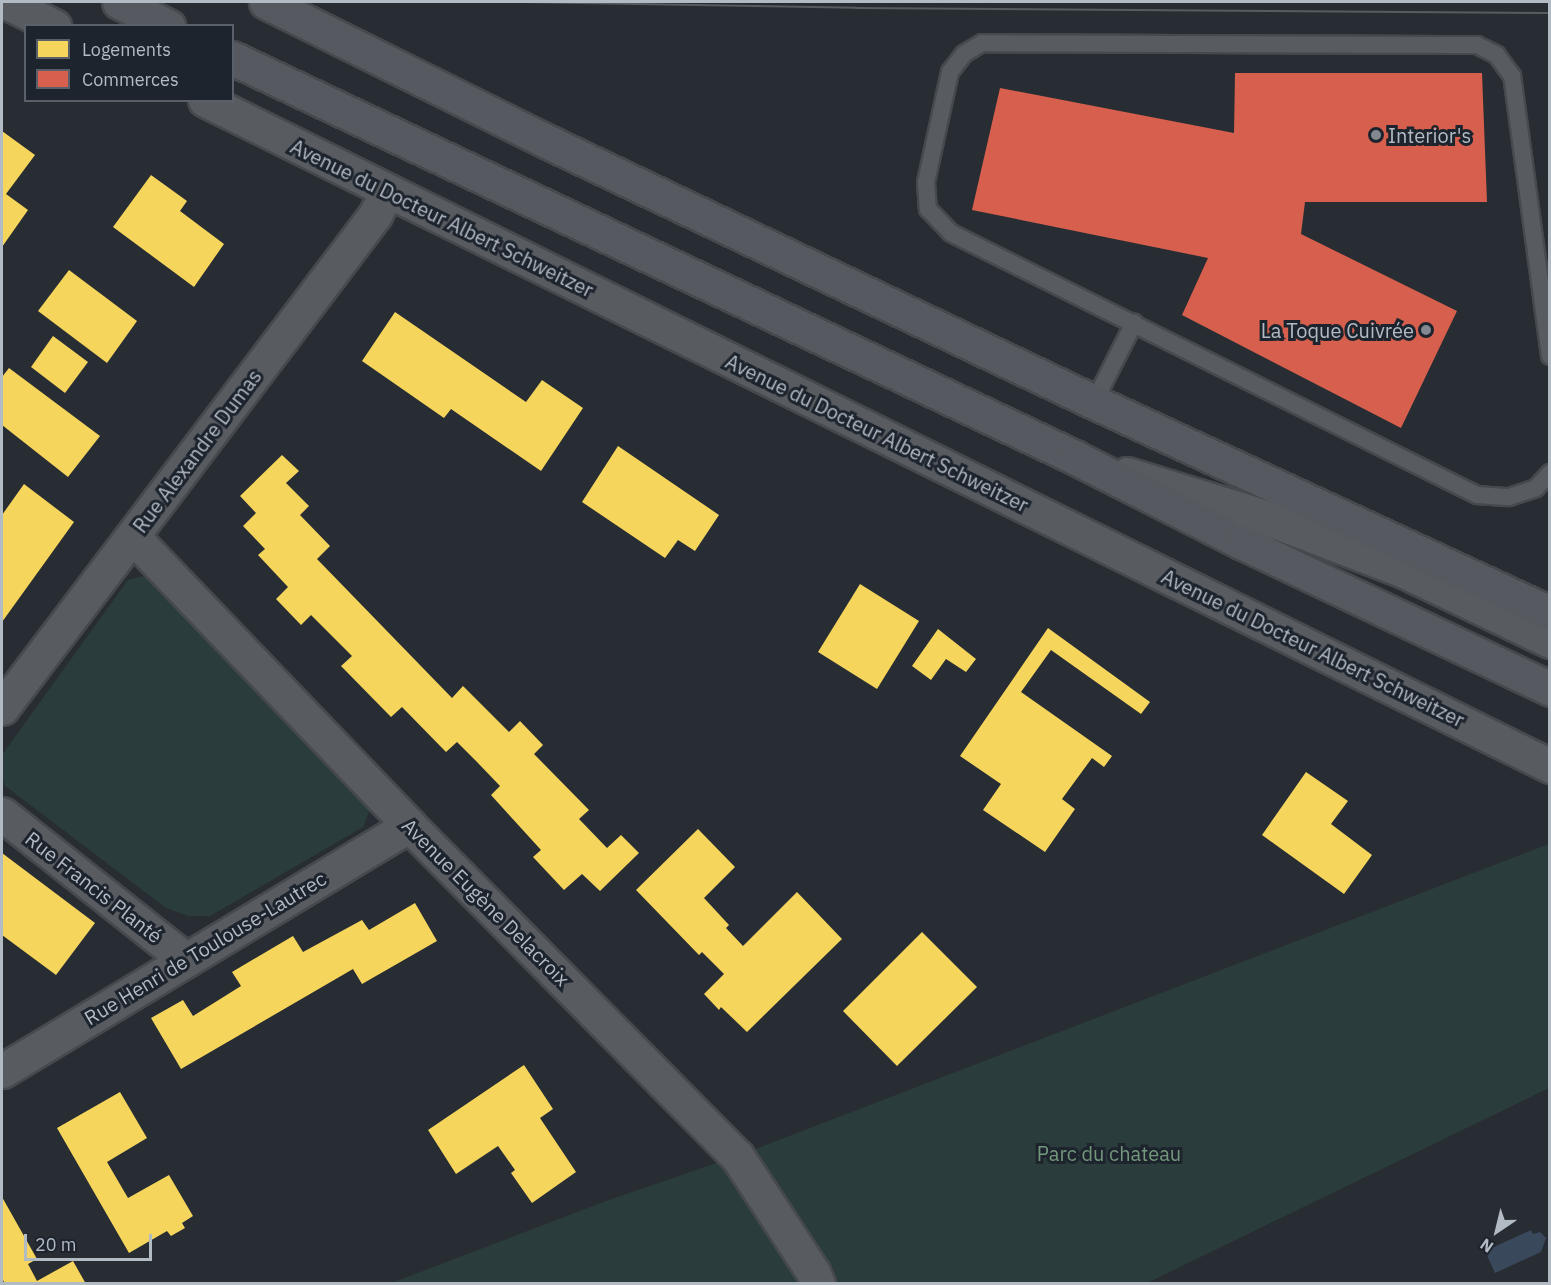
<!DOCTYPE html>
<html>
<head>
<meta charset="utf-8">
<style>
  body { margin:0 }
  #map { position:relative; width:1551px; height:1285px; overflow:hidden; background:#282d33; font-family:"IBM Plex Sans",sans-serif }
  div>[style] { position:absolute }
  .green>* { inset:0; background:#2b3c3d }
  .water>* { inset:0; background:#39485b }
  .homes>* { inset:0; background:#f6d55c }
  .shops>* { inset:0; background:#d6604d }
  .roads { filter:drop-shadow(2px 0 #46494e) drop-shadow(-2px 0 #46494e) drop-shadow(0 2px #46494e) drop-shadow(0 -2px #46494e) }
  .lane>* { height:16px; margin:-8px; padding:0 8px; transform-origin:8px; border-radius:8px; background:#585c61 }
  .street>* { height:33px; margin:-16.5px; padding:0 16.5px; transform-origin:16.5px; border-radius:16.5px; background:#585c61 }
  .secondary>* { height:33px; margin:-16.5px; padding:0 16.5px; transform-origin:16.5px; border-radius:16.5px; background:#565a60 }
  .tram>* { height:1.5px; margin:-0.75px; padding:0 0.75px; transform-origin:0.75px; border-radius:0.75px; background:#575c60 }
  .dots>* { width:16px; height:16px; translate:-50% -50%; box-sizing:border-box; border:3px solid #1d242d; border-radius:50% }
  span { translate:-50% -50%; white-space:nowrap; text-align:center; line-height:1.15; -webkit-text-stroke:6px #1d242d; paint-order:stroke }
  .poi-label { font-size:20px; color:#b2bac4 }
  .left { translate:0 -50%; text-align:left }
  .right { translate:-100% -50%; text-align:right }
  .street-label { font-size:20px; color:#b2bac4 }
  .park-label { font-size:20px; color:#73977b }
  .frame { position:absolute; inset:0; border:3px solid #b2bac4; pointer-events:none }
  .legend { position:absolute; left:24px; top:24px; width:210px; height:78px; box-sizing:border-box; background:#1d242d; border:2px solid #596069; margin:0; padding:8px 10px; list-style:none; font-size:18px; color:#b2bac4 }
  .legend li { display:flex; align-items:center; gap:12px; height:30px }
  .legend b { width:30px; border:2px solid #596069 }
  .north { position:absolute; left:1467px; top:1201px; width:60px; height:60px; -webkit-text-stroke:4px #1d242d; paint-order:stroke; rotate:215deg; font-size:16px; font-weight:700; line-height:24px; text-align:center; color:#b2bac4 }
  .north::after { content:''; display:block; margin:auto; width:21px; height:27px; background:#b2bac4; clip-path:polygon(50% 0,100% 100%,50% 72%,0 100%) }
  .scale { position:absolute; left:24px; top:1234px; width:128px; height:27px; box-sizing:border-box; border:3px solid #b2bac4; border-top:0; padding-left:8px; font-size:18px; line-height:21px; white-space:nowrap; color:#b2bac4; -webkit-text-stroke:4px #1d242d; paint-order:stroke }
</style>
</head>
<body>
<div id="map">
  <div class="green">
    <i style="clip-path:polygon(147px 575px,371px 799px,370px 810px,363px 827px,210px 916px,188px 916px,166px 908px,4px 785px,2px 774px,2px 755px,128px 580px)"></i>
    <i style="clip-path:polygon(1549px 844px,1549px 1088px,1147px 1283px,389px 1284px,606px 1201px,737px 1156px)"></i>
  </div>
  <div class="water">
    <i style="clip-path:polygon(1531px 1230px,1533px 1234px,1540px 1232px,1546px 1238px,1541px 1252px,1495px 1273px,1485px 1251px)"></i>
  </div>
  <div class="homes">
    <i style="clip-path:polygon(2px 131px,35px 155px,6px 194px,28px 210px,2px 247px)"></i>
    <i style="clip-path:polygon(151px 175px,187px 201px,180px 211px,224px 244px,194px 287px,113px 227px)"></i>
    <i style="clip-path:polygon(69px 270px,137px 321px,107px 363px,38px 311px)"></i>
    <i style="clip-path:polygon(395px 312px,526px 402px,542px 380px,583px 408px,541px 471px,451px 409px,444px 418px,362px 361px)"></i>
    <i style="clip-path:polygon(53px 336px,88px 362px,65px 393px,31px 367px)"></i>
    <i style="clip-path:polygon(9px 368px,100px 436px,68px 477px,2px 425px,2px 377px)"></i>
    <i style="clip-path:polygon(618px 446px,719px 515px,695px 551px,678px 540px,665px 558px,582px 502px)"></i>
    <i style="clip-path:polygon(282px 455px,299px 471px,286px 483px,309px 506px,300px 515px,330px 546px,317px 559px,452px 698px,463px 686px,509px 732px,520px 721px,543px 745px,534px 754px,589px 810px,579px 819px,607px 848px,621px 835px,639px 853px,600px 891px,582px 874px,564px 890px,533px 857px,541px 850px,491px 795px,500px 786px,477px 762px,457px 742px,446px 752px,402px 707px,391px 717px,341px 666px,352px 656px,311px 615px,301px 625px,276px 599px,288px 587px,258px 555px,265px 549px,243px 526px,256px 513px,240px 496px)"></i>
    <i style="clip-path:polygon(24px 484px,74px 522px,2px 622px,2px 515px)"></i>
    <i style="clip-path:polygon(860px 584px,919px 621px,877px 689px,818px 652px)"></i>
    <i style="clip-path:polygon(1048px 628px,1150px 702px,1141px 714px,1051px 650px,1021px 692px,1112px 756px,1104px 767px,1092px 758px,1062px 799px,1075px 809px,1045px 852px,983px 810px,1001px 784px,960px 756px)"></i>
    <i style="clip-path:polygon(938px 629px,976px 659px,966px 672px,946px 659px,931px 680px,912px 666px)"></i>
    <i style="clip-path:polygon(1306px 772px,1348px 801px,1331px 824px,1372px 855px,1344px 894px,1262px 835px)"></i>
    <i style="clip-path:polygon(698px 829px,735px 867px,704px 898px,729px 925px,726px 928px,743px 946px,797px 892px,842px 939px,747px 1032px,721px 1007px,719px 1010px,704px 994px,724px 974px,702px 952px,699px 955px,636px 890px)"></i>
    <i style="clip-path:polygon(2px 853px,95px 923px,56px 975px,2px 935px)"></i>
    <i style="clip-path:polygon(415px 903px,437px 941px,362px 984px,353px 969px,181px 1069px,151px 1018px,183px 1000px,193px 1016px,241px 986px,232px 972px,293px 936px,303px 952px,362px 920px,369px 930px)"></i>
    <i style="clip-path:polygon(922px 932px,977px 987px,897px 1066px,843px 1011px)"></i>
    <i style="clip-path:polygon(524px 1065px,553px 1109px,540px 1118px,576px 1172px,532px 1203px,511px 1173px,515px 1170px,498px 1146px,456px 1174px,428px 1130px)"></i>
    <i style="clip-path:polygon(120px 1092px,147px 1138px,107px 1162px,128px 1198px,169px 1175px,193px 1216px,182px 1223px,185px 1228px,171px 1236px,167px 1231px,129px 1253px,57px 1128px)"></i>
    <i style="clip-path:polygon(2px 1197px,37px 1259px,28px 1264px,37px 1281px,73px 1261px,86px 1284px,5px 1284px,2px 1278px)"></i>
  </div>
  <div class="shops">
    <i style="clip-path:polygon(1235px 73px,1482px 73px,1487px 202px,1305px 202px,1301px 234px,1457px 311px,1401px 428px,1182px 315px,1208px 258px,972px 210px,1000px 88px,1234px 133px)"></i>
  </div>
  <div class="roads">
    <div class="lane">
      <i style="left:1550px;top:356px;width:283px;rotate:-97.7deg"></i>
      <i style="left:1512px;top:76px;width:26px;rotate:-126deg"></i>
      <i style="left:1497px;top:55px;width:22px;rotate:-153deg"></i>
      <i style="left:1477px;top:45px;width:495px;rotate:-179.8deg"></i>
      <i style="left:982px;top:43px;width:21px;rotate:149deg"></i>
      <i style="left:964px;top:54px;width:23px;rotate:128deg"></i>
      <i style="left:950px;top:72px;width:113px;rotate:102.3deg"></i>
      <i style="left:926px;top:182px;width:27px;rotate:86deg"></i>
      <i style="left:928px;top:209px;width:33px;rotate:46deg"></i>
      <i style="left:951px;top:233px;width:588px;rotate:26.48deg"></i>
      <i style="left:1477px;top:495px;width:32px;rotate:4deg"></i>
      <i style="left:1509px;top:497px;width:28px;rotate:-18deg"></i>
      <i style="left:1536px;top:488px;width:21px;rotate:-47deg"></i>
      <i style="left:1094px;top:402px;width:89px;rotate:-63.1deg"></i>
    </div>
    <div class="street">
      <i style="left:6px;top:2px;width:54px;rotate:26.6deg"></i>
      <i style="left:205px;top:100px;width:1501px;rotate:26.34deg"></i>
      <i style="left:1127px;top:474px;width:132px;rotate:17.2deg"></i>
      <i style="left:1253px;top:513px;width:162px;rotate:21deg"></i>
      <i style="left:1404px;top:571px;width:162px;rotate:25.6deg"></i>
      <i style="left:133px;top:537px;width:399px;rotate:46.2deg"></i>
      <i style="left:409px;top:825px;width:466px;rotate:45.3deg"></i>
      <i style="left:737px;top:1156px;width:139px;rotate:56.8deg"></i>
      <i style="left:813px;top:1272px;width:13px;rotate:67deg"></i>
      <i style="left:2px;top:708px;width:618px;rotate:-52.89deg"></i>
      <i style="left:375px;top:215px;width:27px;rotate:-63deg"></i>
      <i style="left:2px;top:814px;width:235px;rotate:38.4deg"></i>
      <i style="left:2px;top:1071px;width:476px;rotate:-31.1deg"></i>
    </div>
    <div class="secondary">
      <i style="left:119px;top:2px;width:55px;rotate:26.1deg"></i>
      <i style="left:266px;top:2px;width:313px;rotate:26.4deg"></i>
      <i style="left:546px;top:141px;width:607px;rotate:25.47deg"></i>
      <i style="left:1094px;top:402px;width:502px;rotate:24.83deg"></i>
      <i style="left:232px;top:58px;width:932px;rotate:25.35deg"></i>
      <i style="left:1074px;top:457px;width:187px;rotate:27deg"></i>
      <i style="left:1241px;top:542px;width:342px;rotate:25.4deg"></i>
    </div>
  </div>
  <div class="tram">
    <i style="left:522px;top:2px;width:334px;rotate:1deg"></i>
    <i style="left:856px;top:8px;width:694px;rotate:0.41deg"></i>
  </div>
  <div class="dots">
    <i style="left:1376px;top:135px;background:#828991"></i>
    <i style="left:1426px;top:330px;background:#828991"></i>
  </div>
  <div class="poi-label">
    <span class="left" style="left:1388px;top:135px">Interior's</span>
    <span class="right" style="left:1414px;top:330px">La Toque Cuivrée</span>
  </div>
  <div class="street-label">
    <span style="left:442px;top:218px;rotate:26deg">Avenue du Docteur Albert Schweitzer</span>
    <span style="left:877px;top:433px;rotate:26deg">Avenue du Docteur Albert Schweitzer</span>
    <span style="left:197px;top:451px;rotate:-53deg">Rue Alexandre Dumas</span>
    <span style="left:1313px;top:648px;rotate:26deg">Avenue du Docteur Albert Schweitzer</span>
    <span style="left:94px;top:887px;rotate:38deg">Rue Francis Planté</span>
    <span style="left:486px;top:902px;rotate:45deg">Avenue Eugène Delacroix</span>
    <span style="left:205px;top:948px;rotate:-31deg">Rue Henri de Toulouse-Lautrec</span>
  </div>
  <div class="park-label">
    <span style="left:1109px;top:1153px">Parc du chateau</span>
  </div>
  <div class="frame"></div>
  <ul class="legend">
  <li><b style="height:16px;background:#f6d55c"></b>Logements</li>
  <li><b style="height:16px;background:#d6604d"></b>Commerces</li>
  </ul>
  <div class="north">N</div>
  <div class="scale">20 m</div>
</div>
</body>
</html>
